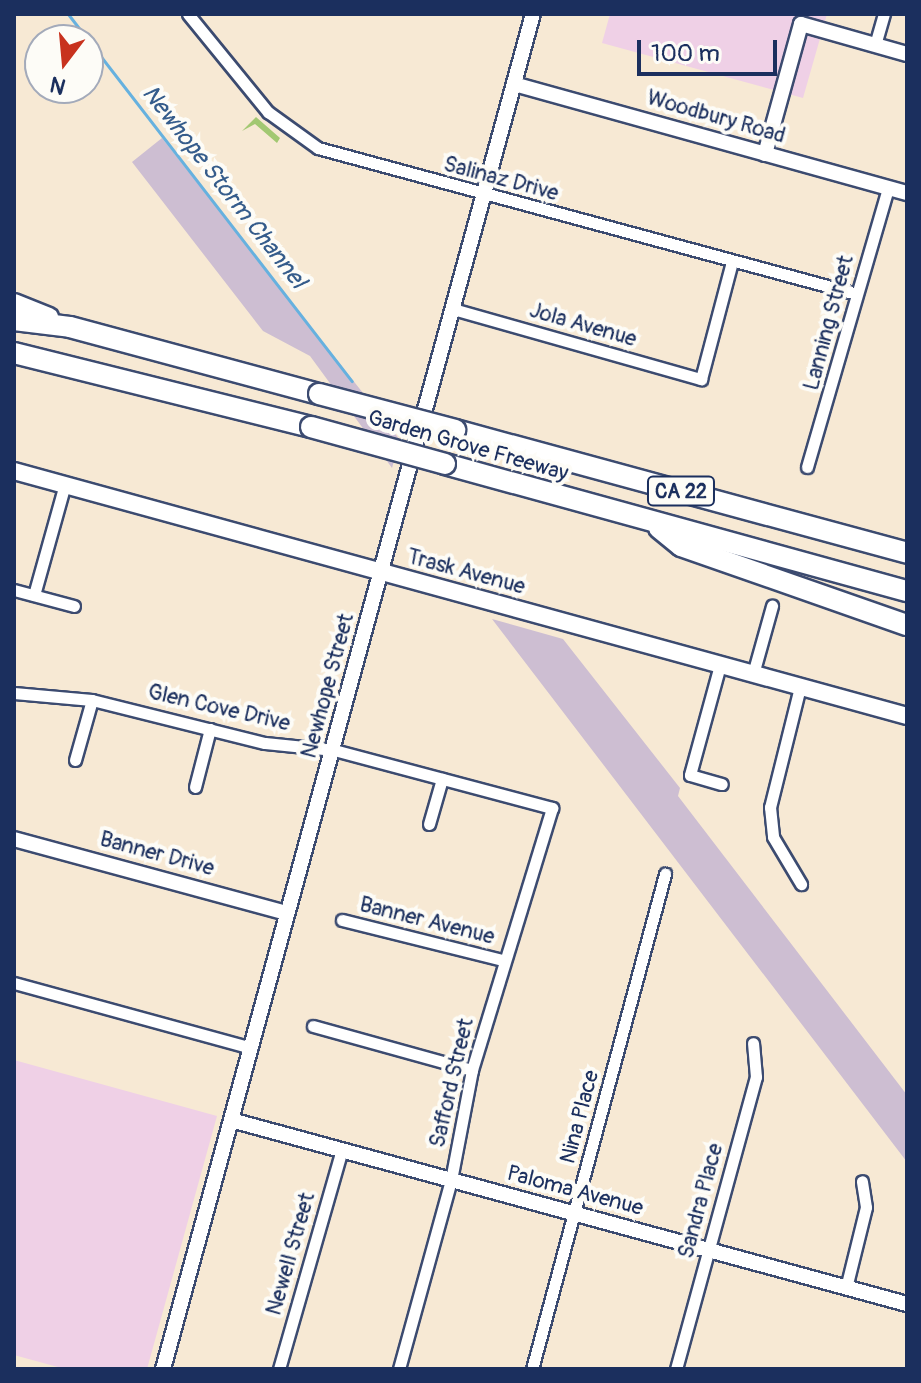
<!DOCTYPE html>
<html>
<head>
<meta charset="utf-8">
<style>
  body { margin:0 }
  #map { position:relative; width:921px; height:1383px; overflow:hidden; background:#f7e9d4; font-family:Pangolin,sans-serif }
  div>[style] { position:absolute }
  .built>* { inset:0; background:#efd0e6 }
  .industrial>* { inset:0; background:#cdbed2 }
  .green>* { inset:0; background:#a2c872 }
  .stream>* { height:3px; margin:-1.5px; padding:0 1.5px; transform-origin:1.5px; border-radius:1.5px; background:#66b1df }
  .roads { filter:drop-shadow(2px 0 #3c4b70) drop-shadow(-2px 0 #3c4b70) drop-shadow(0 2px #3c4b70) drop-shadow(0 -2px #3c4b70) }
  .minor>* { height:11px; margin:-5.5px; padding:0 5.5px; transform-origin:5.5px; border-radius:5.5px; background:#fff }
  .tertiary>* { height:14px; margin:-7px; padding:0 7px; transform-origin:7px; border-radius:7px; background:#fff }
  .secondary>* { height:16px; margin:-8px; padding:0 8px; transform-origin:8px; border-radius:8px; background:#fff }
  .motorway>* { height:20px; margin:-10px; padding:0 10px; transform-origin:10px; border-radius:10px; background:#fff }
  .bridges { filter:drop-shadow(2px 0 #3c4b70) drop-shadow(-2px 0 #3c4b70) drop-shadow(0 2px #3c4b70) drop-shadow(0 -2px #3c4b70) }
  .motorway-bridge>* { height:20px; margin:-10px; padding:0 10px; transform-origin:10px; border-radius:10px; background:#fff }
  span { translate:-50% -50%; white-space:nowrap; text-align:center; line-height:1.15; -webkit-text-stroke:8px #fdfcf7; paint-order:stroke }
  .shield-label span { padding:2px 6px; background:#fdfcf7; border:2px solid; border-radius:6px; -webkit-text-stroke-width:0 }
  .shield-label { font-size:20px; color:#1b2f5e; font-weight:700 }
  .street-label { font-size:22px; color:#1b2f5e }
  .water-label { font-size:24px; color:#355c8b; font-style:italic }
  .frame { position:absolute; inset:0; border:16px solid #1b2f5e; pointer-events:none }
  .north { position:absolute; left:24px; top:24px; width:80px; height:80px; box-sizing:border-box; background:#fdfcf7; border:2px solid #a3aaba; border-radius:50%; rotate:196deg; font-size:22px; font-weight:700; line-height:32px; text-align:center; color:#1b2f5e }
  .north::after { content:''; display:block; margin:auto; width:28px; height:36px; background:#c8321e; clip-path:polygon(50% 0,100% 100%,50% 72%,0 100%) }
  .scale { position:absolute; left:637px; top:40px; width:140px; height:36px; box-sizing:border-box; border:4px solid #1b2f5e; border-top:0; padding-left:10px; font-size:24px; line-height:28px; white-space:nowrap; color:#1b2f5e; -webkit-text-stroke:6px #fdfcf7; paint-order:stroke }
</style>
</head>
<body>
<div id="map">
  <div class="built">
    <i style="clip-path:polygon(610px 14px,827px 14px,803px 98px,602px 43px)"></i>
    <i style="clip-path:polygon(14px 1060px,217px 1116px,147px 1369px,65px 1369px,14px 1355px)"></i>
  </div>
  <div class="industrial">
    <i style="clip-path:polygon(162px 138px,400px 440px,392px 468px,310px 356px,263px 331px,132px 162px)"></i>
    <i style="clip-path:polygon(492px 619px,563px 639px,680px 788px,678px 796px,907px 1095px,907px 1162px)"></i>
  </div>
  <div class="green">
    <i style="clip-path:polygon(256px 117px,280px 138px,277px 143px,255px 124px,242px 131px)"></i>
  </div>
  <div class="stream">
    <i style="left:68px;top:14px;width:464px;rotate:52.3deg"></i>
  </div>
  <div class="roads">
    <div class="minor">
      <i style="left:188px;top:14px;width:127px;rotate:50.8deg"></i>
      <i style="left:268px;top:112px;width:62px;rotate:35.8deg"></i>
      <i style="left:318px;top:148px;width:558px;rotate:15.16deg"></i>
      <i style="left:875px;top:45px;width:32px;rotate:-74deg"></i>
      <i style="left:453px;top:309px;width:258px;rotate:15.8deg"></i>
      <i style="left:701px;top:379px;width:121px;rotate:-75.2deg"></i>
      <i style="left:807px;top:467px;width:291px;rotate:-73.8deg"></i>
      <i style="left:14px;top:590px;width:62px;rotate:14.9deg"></i>
      <i style="left:34px;top:595px;width:115px;rotate:-74.4deg"></i>
      <i style="left:720px;top:665px;width:114px;rotate:105.3deg"></i>
      <i style="left:690px;top:775px;width:33px;rotate:16deg"></i>
      <i style="left:753px;top:674px;width:71px;rotate:-74.4deg"></i>
      <i style="left:800px;top:687px;width:124px;rotate:104deg"></i>
      <i style="left:770px;top:807px;width:30px;rotate:84deg"></i>
      <i style="left:773px;top:837px;width:55px;rotate:59.2deg"></i>
      <i style="left:14px;top:693px;width:78px;rotate:5.1deg"></i>
      <i style="left:92px;top:700px;width:178px;rotate:14deg"></i>
      <i style="left:265px;top:743px;width:69px;rotate:5.8deg"></i>
      <i style="left:334px;top:750px;width:226px;rotate:14.9deg"></i>
      <i style="left:552px;top:808px;width:274px;rotate:107deg"></i>
      <i style="left:472px;top:1070px;width:112px;rotate:100.8deg"></i>
      <i style="left:451px;top:1180px;width:196px;rotate:105.4deg"></i>
      <i style="left:75px;top:760px;width:62px;rotate:-74.2deg"></i>
      <i style="left:195px;top:787px;width:60px;rotate:-75.5deg"></i>
      <i style="left:429px;top:824px;width:47px;rotate:-73.9deg"></i>
      <i style="left:342px;top:920px;width:166px;rotate:14deg"></i>
      <i style="left:14px;top:983px;width:246px;rotate:15.3deg"></i>
      <i style="left:313px;top:1026px;width:165px;rotate:15.5deg"></i>
      <i style="left:846px;top:1288px;width:83px;rotate:-76.1deg"></i>
      <i style="left:866px;top:1207px;width:26px;rotate:-99deg"></i>
      <i style="left:279px;top:1369px;width:228px;rotate:-74deg"></i>
      <i style="left:532px;top:1369px;width:513px;rotate:-74.96deg"></i>
      <i style="left:676px;top:1369px;width:303px;rotate:-74.7deg"></i>
      <i style="left:756px;top:1077px;width:34px;rotate:-95deg"></i>
    </div>
    <div class="tertiary">
      <i style="left:514px;top:84px;width:408px;rotate:15.5deg"></i>
      <i style="left:765px;top:154px;width:135px;rotate:-74.5deg"></i>
      <i style="left:801px;top:24px;width:110px;rotate:15.8deg"></i>
      <i style="left:14px;top:839px;width:283px;rotate:15.2deg"></i>
      <i style="left:231px;top:1120px;width:701px;rotate:15.23deg"></i>
      <i style="left:163px;top:1369px;width:1405px;rotate:-74.73deg"></i>
    </div>
    <div class="secondary">
      <i style="left:14px;top:471px;width:926px;rotate:15.34deg"></i>
    </div>
    <div class="motorway">
      <i style="left:14px;top:304px;width:37px;rotate:22deg"></i>
      <i style="left:14px;top:320px;width:56px;rotate:7.1deg"></i>
      <i style="left:70px;top:327px;width:258px;rotate:15.1deg"></i>
      <i style="left:14px;top:353px;width:306px;rotate:14deg"></i>
      <i style="left:455px;top:430px;width:468px;rotate:15.2deg"></i>
      <i style="left:445px;top:464px;width:479px;rotate:15.4deg"></i>
      <i style="left:659px;top:528px;width:28px;rotate:39deg"></i>
      <i style="left:681px;top:546px;width:239px;rotate:19.3deg"></i>
    </div>
  </div>
  <div class="bridges">
    <div class="motorway-bridge">
      <i style="left:319px;top:394px;width:141px;rotate:14.8deg"></i>
      <i style="left:311px;top:427px;width:139px;rotate:15.4deg"></i>
    </div>
  </div>
  <div class="shield-label">
    <span style="left:681px;top:491px">CA 22</span>
  </div>
  <div class="street-label">
    <span style="left:716px;top:117px;rotate:16deg">Woodbury Road</span>
    <span style="left:501px;top:179px;rotate:15deg">Salinaz Drive</span>
    <span style="left:829px;top:323px;rotate:-75deg">Lanning Street</span>
    <span style="left:583px;top:325px;rotate:16deg">Jola Avenue</span>
    <span style="left:468px;top:446px;rotate:16deg">Garden Grove Freeway</span>
    <span style="left:466px;top:572px;rotate:15deg">Trask Avenue</span>
    <span style="left:328px;top:686px;rotate:-75deg">Newhope Street</span>
    <span style="left:219px;top:708px;rotate:13deg">Glen Cove Drive</span>
    <span style="left:157px;top:854px;rotate:15deg">Banner Drive</span>
    <span style="left:427px;top:921px;rotate:14deg">Banner Avenue</span>
    <span style="left:452px;top:1083px;rotate:-77deg">Safford Street</span>
    <span style="left:580px;top:1117px;rotate:-75deg">Nina Place</span>
    <span style="left:575px;top:1191px;rotate:15deg">Paloma Avenue</span>
    <span style="left:701px;top:1201px;rotate:-75deg">Sandra Place</span>
    <span style="left:291px;top:1254px;rotate:-74deg">Newell Street</span>
  </div>
  <div class="water-label">
    <span style="left:224px;top:187px;rotate:52deg">Newhope Storm Channel</span>
  </div>
  <div class="frame"></div>
  <div class="north">N</div>
  <div class="scale">100 m</div>
</div>
</body>
</html>
